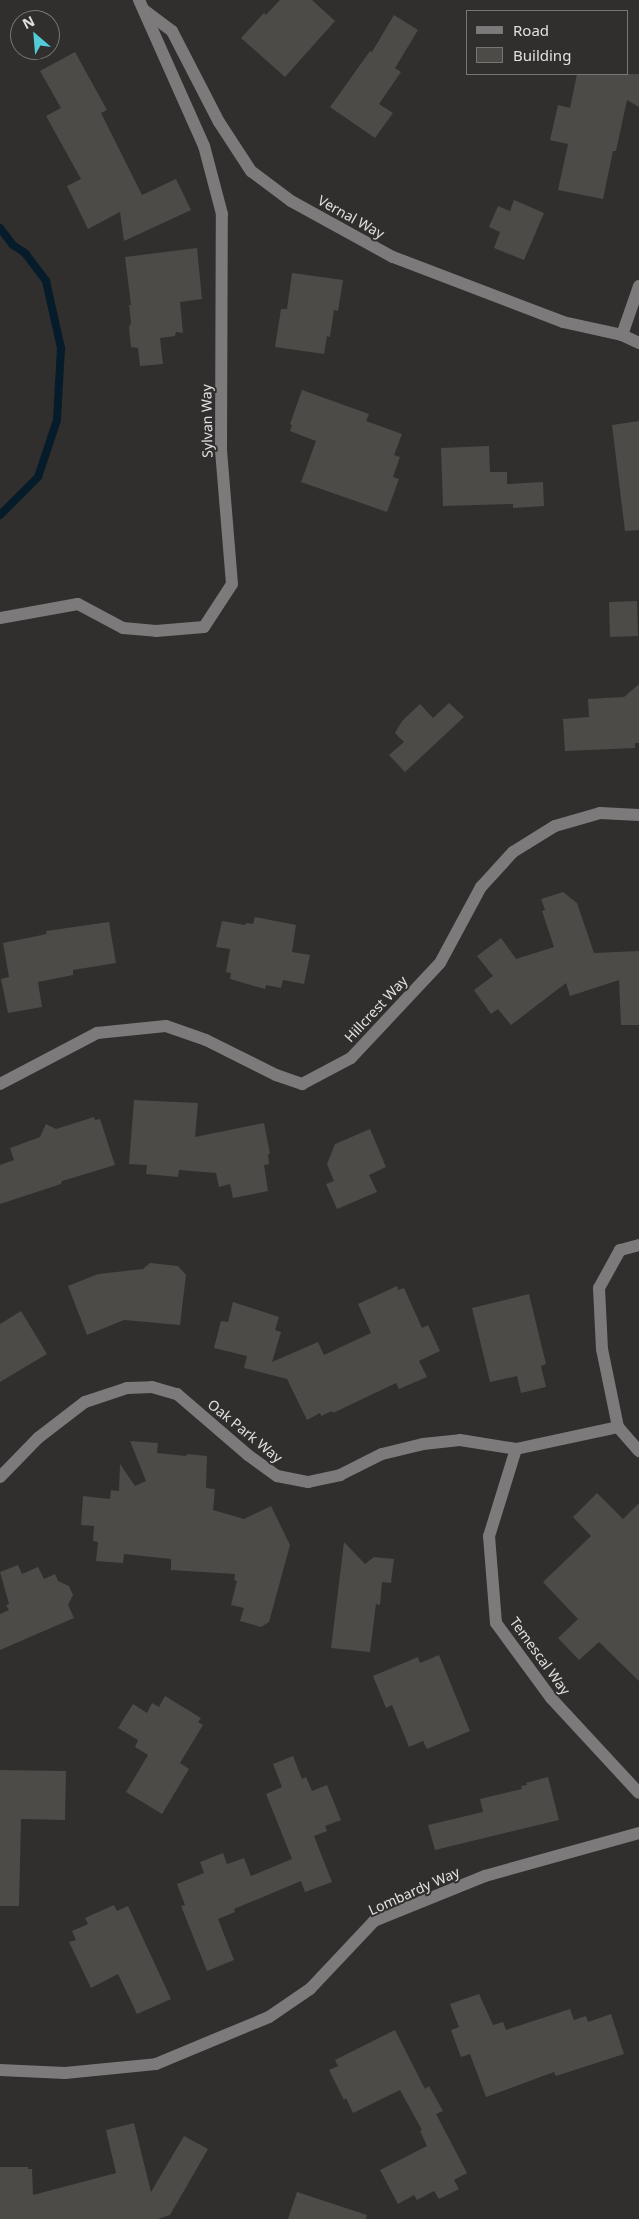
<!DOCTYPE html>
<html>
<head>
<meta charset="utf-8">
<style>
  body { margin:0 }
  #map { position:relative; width:639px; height:2219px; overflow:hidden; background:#302f2d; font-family:"Noto Sans",sans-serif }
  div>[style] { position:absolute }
  .stream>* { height:8px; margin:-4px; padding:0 4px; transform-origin:4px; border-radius:4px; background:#061c2b }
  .building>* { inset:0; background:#4c4b48 }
  .minor>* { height:12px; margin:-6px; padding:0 6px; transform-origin:6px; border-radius:6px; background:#7c7a7a }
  span { translate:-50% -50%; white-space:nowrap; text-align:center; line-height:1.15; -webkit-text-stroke:4px #302f2d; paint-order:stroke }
  .street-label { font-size:14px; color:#e1e0df }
  .legend { position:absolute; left:466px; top:10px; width:162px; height:65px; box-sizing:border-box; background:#302f2d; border:1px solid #777674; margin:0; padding:6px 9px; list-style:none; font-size:15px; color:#e1e0df }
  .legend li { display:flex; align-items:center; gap:10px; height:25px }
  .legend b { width:25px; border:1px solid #777674 }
  .north { position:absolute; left:10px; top:10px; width:50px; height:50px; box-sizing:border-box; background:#302f2d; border:1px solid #777674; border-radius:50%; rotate:333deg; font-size:14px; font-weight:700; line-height:20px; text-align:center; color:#e1e0df }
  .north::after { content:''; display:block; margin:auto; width:18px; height:22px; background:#52ccd6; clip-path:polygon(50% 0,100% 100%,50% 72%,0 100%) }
</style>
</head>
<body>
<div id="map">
  <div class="stream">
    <i style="left:0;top:228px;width:21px;rotate:53deg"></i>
    <i style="left:13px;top:245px;width:14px;rotate:34deg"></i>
    <i style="left:25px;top:253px;width:35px;rotate:53deg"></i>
    <i style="left:46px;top:281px;width:69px;rotate:77.4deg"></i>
    <i style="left:61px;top:348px;width:72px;rotate:93.2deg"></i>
    <i style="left:57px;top:420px;width:60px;rotate:108.4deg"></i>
    <i style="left:38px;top:477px;width:54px;rotate:135deg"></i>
  </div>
  <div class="building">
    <i style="clip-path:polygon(280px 0,312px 0,335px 21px,285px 77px,241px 38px,264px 13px,266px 15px)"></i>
    <i style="clip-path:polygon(394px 15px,418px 30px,395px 68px,401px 72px,379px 104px,393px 113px,375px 138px,330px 107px,370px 51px,372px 52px)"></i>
    <i style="clip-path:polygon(75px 52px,107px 110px,101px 113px,142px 195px,176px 179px,191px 210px,124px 241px,120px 212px,88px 229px,67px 186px,81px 179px,46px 116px,61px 108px,40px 71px)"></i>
    <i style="clip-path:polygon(577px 74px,639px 74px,639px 107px,627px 100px,616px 151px,613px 151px,603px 199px,558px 190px,568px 144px,550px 140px,558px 105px,570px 108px)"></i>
    <i style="clip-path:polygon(514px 200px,544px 213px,524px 260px,494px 248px,500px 232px,489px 227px,498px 206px,510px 211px)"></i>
    <i style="clip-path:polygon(197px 248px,202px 299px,180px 302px,183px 333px,176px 332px,175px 336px,160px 338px,163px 364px,140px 366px,138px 348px,131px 347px,129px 327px,131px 323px,129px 305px,131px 305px,125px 257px)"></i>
    <i style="clip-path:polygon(292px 273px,343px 280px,338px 311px,334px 310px,330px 337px,327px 336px,324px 354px,275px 347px,281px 309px,287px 309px)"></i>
    <i style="clip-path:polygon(302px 390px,369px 414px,366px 421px,402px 434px,394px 455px,400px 457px,393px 477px,399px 479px,387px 512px,301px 482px,316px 441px,290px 431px,292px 425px,290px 424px)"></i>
    <i style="clip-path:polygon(639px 421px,639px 530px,625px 531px,612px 425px)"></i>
    <i style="clip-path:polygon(489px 446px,490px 472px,507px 472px,507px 484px,543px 482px,544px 506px,513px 508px,513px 504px,443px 506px,441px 448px)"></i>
    <i style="clip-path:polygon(637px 601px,638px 636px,610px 637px,609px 602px)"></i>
    <i style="clip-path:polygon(639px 684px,639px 743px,635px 743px,635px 748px,565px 751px,563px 719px,589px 717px,588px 699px,624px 697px)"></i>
    <i style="clip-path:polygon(449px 703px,464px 717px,405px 772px,389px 755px,404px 742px,395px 733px,402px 721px,420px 704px,433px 718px)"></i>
    <i style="clip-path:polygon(563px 892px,577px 903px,594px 953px,639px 951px,639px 1025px,621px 1025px,619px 980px,570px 996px,566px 983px,511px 1025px,498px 1009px,491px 1014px,474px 990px,493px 976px,477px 956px,501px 938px,516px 959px,554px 947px,542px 911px,545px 910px,541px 899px)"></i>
    <i style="clip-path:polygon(255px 917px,296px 925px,292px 952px,310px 955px,304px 984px,283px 980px,281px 988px,266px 985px,265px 989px,230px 979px,231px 973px,226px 972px,230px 949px,216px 947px,222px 921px,245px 925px,246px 923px,253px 924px)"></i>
    <i style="clip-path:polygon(109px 922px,116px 963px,73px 970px,73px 975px,38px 982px,42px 1007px,8px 1013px,1px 979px,9px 977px,3px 943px,47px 934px,46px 931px)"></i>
    <i style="clip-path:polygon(134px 1100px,198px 1103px,195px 1137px,264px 1123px,270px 1154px,268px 1154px,269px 1164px,264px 1165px,268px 1191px,233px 1198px,230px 1184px,219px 1187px,216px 1173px,179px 1170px,178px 1177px,146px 1174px,147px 1165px,129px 1164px)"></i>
    <i style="clip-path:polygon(94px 1117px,95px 1120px,100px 1119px,115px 1165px,62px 1181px,61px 1184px,0 1204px,0 1165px,14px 1160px,10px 1148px,40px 1137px,46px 1124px,56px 1129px)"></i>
    <i style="clip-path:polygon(370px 1129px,386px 1167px,369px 1175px,377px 1192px,337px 1209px,326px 1184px,334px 1181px,327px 1164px,335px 1144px)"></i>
    <i style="clip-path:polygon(150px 1263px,178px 1266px,186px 1275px,180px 1325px,124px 1320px,87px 1335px,68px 1286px,98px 1274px,143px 1269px)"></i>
    <i style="clip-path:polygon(397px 1286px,398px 1290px,404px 1288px,422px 1328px,428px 1325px,440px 1351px,419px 1361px,427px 1377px,399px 1389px,396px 1383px,333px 1413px,332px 1411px,321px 1416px,320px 1413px,307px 1420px,287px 1379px,244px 1368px,247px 1356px,214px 1348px,221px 1321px,228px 1322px,233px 1302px,279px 1317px,275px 1330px,281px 1332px,272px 1362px,318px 1342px,324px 1355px,371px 1333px,358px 1304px)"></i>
    <i style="clip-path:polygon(529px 1294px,546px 1364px,541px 1366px,546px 1387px,521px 1393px,517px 1376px,490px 1382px,472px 1308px)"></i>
    <i style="clip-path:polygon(21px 1311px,47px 1354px,0 1382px,0 1324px)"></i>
    <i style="clip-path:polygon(130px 1441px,158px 1443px,157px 1453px,186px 1456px,187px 1454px,207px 1456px,206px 1488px,215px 1489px,213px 1510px,244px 1519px,271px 1506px,290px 1545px,269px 1622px,261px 1627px,240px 1621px,244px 1608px,231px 1605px,237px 1581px,234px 1580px,235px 1574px,171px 1570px,171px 1559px,124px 1554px,123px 1563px,96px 1561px,98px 1542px,93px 1541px,94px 1526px,81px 1525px,83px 1496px,110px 1499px,111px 1490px,119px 1491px,120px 1464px,135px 1486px,146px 1481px)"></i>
    <i style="clip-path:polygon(597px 1493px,623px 1519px,639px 1503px,639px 1681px,599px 1642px,579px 1660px,558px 1638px,578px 1619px,543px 1582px,591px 1536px,573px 1517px)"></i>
    <i style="clip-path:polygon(344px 1542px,365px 1564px,374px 1557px,394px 1559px,391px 1583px,382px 1582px,380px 1605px,376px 1604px,370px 1652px,331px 1648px)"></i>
    <i style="clip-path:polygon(18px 1565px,22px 1574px,38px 1567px,44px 1579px,55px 1574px,58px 1581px,69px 1586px,73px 1595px,68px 1605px,74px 1618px,0 1650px,0 1614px,9px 1610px,6px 1605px,9px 1604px,0 1572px)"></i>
    <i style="clip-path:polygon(439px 1655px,470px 1731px,427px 1749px,423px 1741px,409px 1747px,392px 1705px,386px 1708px,373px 1676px,418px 1657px,420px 1663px)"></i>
    <i style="clip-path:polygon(165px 1696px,201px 1718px,198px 1722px,203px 1725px,180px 1763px,189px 1769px,162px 1814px,126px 1792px,148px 1755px,135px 1747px,138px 1740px,118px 1728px,133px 1704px,147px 1713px,152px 1703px,159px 1707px)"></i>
    <i style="clip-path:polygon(293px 1756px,302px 1779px,306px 1777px,312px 1791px,327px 1785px,341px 1820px,325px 1826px,327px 1831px,314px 1836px,332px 1882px,305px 1892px,301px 1881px,234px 1909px,235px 1912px,218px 1919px,234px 1960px,207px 1971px,181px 1906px,185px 1905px,177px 1884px,204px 1873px,200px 1862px,223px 1853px,227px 1864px,244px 1858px,251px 1876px,292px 1859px,266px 1794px,282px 1787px,273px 1764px)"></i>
    <i style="clip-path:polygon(0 1770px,66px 1771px,65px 1820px,21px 1819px,19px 1906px,0 1906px)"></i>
    <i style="clip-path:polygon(548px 1777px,559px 1820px,435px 1850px,428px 1825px,483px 1812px,480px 1799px,522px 1789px,521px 1786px,527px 1785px,526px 1783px)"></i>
    <i style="clip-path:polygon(114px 1905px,117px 1911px,128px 1906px,171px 1999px,137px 2014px,118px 1974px,91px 1988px,69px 1942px,76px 1940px,72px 1931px,88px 1924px,85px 1918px)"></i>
    <i style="clip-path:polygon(479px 1994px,493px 2025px,503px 2022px,506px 2030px,570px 2009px,574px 2020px,586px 2016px,588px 2022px,611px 2014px,624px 2054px,556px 2076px,554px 2072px,486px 2097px,470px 2054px,461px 2057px,451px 2030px,459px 2027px,450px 2004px)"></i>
    <i style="clip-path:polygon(395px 2030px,425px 2089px,429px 2086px,443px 2111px,436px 2114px,467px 2173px,454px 2180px,459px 2189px,439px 2199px,434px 2191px,417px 2200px,414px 2195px,398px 2204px,380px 2170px,427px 2146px,420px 2131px,422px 2130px,400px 2090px,353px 2113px,346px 2098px,344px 2100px,329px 2070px,338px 2066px,335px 2060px)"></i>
    <i style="clip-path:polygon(134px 2123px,151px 2192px,184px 2136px,208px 2149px,170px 2215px,158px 2219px,0 2219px,0 2167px,28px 2167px,28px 2169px,32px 2169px,33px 2195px,116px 2173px,106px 2130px)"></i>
    <i style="clip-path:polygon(297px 2192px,367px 2215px,366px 2219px,288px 2219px)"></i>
  </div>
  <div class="minor">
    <i style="left:144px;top:10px;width:35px;rotate:37deg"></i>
    <i style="left:172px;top:31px;width:102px;rotate:62.7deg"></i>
    <i style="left:219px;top:122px;width:59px;rotate:56.9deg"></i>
    <i style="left:251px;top:171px;width:50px;rotate:36.9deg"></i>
    <i style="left:291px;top:201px;width:116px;rotate:28.8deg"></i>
    <i style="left:393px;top:257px;width:182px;rotate:20.9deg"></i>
    <i style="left:563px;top:322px;width:60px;rotate:12.4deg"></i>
    <i style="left:622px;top:335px;width:19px;rotate:25deg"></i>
    <i style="left:622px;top:335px;width:52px;rotate:-70.9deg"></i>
    <i style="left:0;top:618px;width:79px;rotate:-10.2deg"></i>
    <i style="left:78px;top:604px;width:51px;rotate:28.1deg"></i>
    <i style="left:123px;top:628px;width:33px;rotate:5deg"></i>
    <i style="left:156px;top:631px;width:48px;rotate:-4.8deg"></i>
    <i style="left:204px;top:627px;width:51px;rotate:-56.9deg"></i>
    <i style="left:232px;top:584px;width:135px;rotate:-94.7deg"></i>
    <i style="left:221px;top:449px;width:235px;rotate:-89.8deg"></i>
    <i style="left:222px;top:214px;width:70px;rotate:-104.8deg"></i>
    <i style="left:204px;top:146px;width:160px;rotate:-114deg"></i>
    <i style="left:0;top:1084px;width:110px;rotate:-27.7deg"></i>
    <i style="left:97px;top:1033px;width:69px;rotate:-5.8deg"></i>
    <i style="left:166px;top:1026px;width:42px;rotate:19.3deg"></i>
    <i style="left:206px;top:1040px;width:78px;rotate:26.6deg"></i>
    <i style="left:276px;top:1075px;width:28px;rotate:19deg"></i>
    <i style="left:302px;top:1084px;width:55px;rotate:-28deg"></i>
    <i style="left:351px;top:1058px;width:130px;rotate:-46.9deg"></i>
    <i style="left:440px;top:963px;width:86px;rotate:-61.7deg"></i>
    <i style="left:481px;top:887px;width:47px;rotate:-47.6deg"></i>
    <i style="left:513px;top:852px;width:49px;rotate:-31.8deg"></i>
    <i style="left:555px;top:826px;width:47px;rotate:-16.1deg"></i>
    <i style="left:600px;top:813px;width:39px;rotate:3deg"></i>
    <i style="left:639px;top:1245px;width:20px;rotate:165deg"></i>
    <i style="left:620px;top:1250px;width:43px;rotate:118.9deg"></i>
    <i style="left:599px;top:1288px;width:61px;rotate:87.2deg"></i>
    <i style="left:602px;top:1349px;width:80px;rotate:78.4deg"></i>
    <i style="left:618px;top:1427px;width:32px;rotate:49deg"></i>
    <i style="left:516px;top:1449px;width:91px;rotate:107.2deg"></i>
    <i style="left:489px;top:1536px;width:87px;rotate:85.4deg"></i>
    <i style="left:496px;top:1623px;width:93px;rotate:53.7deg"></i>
    <i style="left:551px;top:1698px;width:129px;rotate:47.2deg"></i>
    <i style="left:0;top:1477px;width:54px;rotate:-45.7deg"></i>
    <i style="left:38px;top:1438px;width:59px;rotate:-37.5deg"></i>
    <i style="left:85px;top:1402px;width:44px;rotate:-18.4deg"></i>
    <i style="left:127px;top:1388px;width:25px;rotate:-2deg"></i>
    <i style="left:152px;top:1387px;width:26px;rotate:16deg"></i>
    <i style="left:177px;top:1394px;width:94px;rotate:40.7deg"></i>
    <i style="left:248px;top:1455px;width:36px;rotate:36deg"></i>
    <i style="left:277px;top:1476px;width:32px;rotate:11deg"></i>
    <i style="left:308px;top:1482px;width:33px;rotate:-12deg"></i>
    <i style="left:340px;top:1475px;width:47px;rotate:-26.6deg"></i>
    <i style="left:382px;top:1454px;width:42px;rotate:-13.7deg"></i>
    <i style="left:423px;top:1444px;width:37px;rotate:-6deg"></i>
    <i style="left:460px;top:1440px;width:57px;rotate:9.1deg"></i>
    <i style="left:516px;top:1449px;width:104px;rotate:-12.2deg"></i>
    <i style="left:0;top:2070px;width:65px;rotate:2.6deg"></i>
    <i style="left:65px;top:2073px;width:91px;rotate:-5.6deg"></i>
    <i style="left:156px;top:2064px;width:122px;rotate:-22.6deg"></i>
    <i style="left:269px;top:2017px;width:50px;rotate:-34.3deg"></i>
    <i style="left:310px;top:1989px;width:93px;rotate:-46.7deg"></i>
    <i style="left:374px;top:1921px;width:120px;rotate:-22.1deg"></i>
    <i style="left:485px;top:1876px;width:160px;rotate:-15.6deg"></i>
  </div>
  <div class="street-label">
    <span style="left:351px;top:217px;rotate:29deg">Vernal Way</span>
    <span style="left:207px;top:421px;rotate:-91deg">Sylvan Way</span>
    <span style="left:376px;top:1009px;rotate:-47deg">Hillcrest Way</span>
    <span style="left:245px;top:1431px;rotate:39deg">Oak Park Way</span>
    <span style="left:540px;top:1656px;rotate:54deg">Temescal Way</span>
    <span style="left:414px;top:1891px;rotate:-24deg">Lombardy Way</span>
  </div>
  <ul class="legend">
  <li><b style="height:6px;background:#7c7a7a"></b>Road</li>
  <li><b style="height:14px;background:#4c4b48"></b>Building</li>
  </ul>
  <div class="north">N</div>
</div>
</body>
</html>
